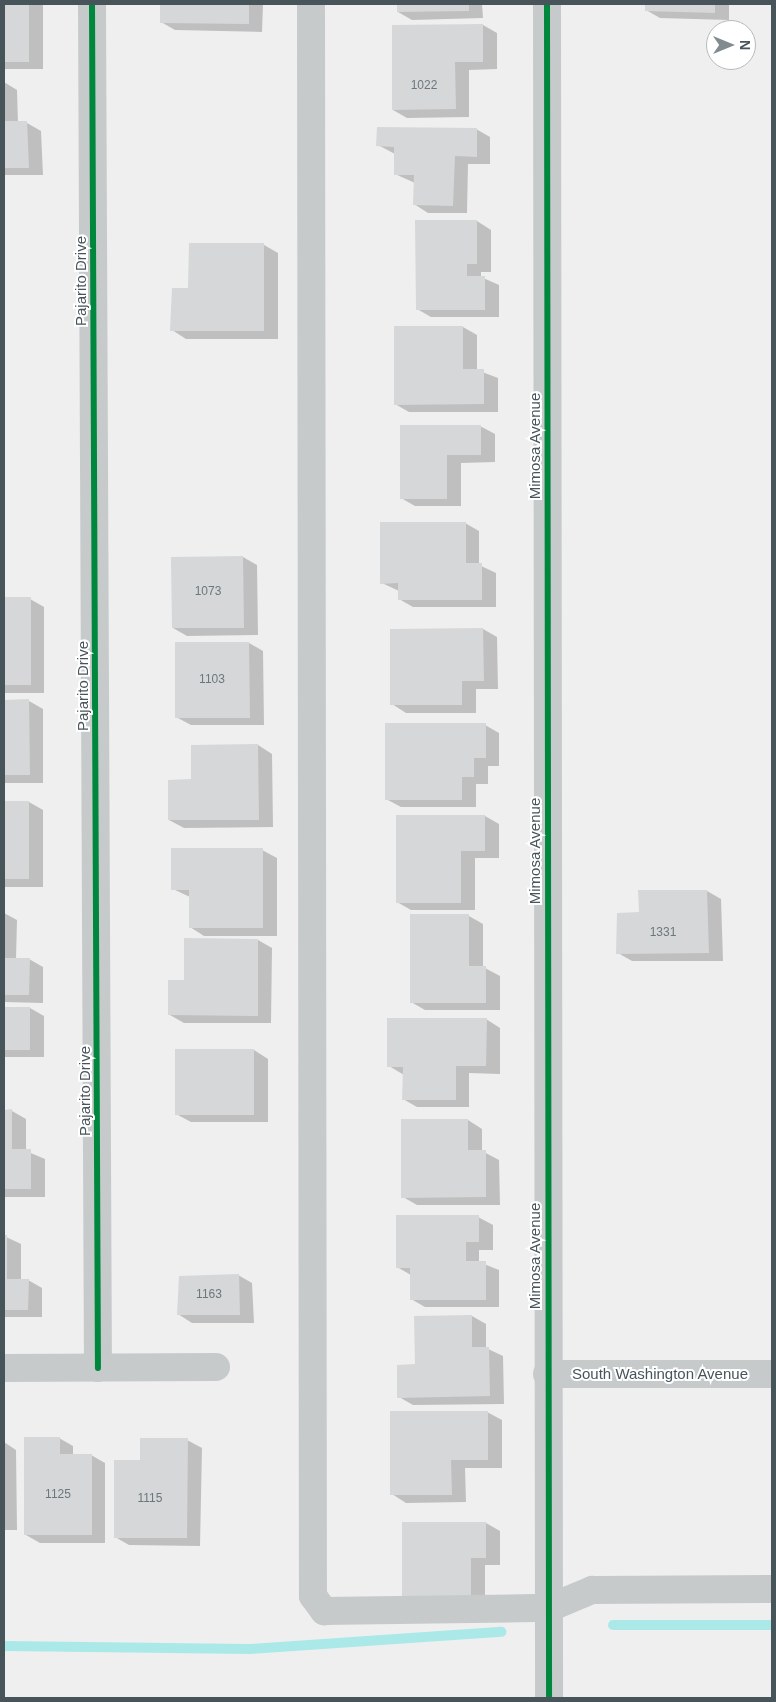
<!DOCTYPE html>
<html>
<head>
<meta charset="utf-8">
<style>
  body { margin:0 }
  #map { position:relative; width:776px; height:1702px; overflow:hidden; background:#f0efef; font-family:Arial,sans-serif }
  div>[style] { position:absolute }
  .shadow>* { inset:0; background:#0003 }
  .stream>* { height:10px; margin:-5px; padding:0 5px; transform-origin:5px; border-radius:5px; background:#abe9e9 }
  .building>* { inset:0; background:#d6d7d8 }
  .minor>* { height:28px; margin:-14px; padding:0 14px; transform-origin:14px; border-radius:14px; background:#c7cacb }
  .cycleway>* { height:6px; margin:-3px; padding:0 3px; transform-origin:3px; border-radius:3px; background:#00873e }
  span { translate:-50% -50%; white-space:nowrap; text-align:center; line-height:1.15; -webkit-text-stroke:4px #fff; paint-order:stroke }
  .number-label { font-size:12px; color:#6c777c }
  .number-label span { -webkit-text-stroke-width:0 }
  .street-label { font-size:15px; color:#47555b }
  .frame { position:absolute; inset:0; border:5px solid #47555b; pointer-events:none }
  .north { position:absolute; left:706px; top:20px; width:50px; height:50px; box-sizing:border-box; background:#fff; border:1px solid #b5bbbd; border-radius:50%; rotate:90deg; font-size:14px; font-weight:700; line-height:20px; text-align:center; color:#47555b }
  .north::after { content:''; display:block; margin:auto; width:18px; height:22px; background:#828b8f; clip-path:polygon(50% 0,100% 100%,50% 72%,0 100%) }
</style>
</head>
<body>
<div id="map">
  <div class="shadow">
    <i style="clip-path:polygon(4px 4px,43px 4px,43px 69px,4px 69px)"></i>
    <i style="clip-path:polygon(161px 4px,263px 4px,262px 32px,175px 30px,161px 22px)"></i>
    <i style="clip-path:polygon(398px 4px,482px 4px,483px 18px,412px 20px,398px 12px)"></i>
    <i style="clip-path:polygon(646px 4px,729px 4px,729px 20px,660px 18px,646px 10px)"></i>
    <i style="clip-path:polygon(483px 25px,497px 33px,497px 69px,469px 70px,469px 117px,407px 118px,393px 110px)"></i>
    <i style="clip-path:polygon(4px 82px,17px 90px,18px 123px,27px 123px,41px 131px,43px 175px,4px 175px)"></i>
    <i style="clip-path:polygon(476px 129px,490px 137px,490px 164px,468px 164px,467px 213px,428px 213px,414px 204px,415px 183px,395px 174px,395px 154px,378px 145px)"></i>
    <i style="clip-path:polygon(477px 221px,491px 230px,491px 272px,481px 272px,481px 277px,499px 285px,499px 317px,431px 317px,417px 309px)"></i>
    <i style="clip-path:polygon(264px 245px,278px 253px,278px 339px,186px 339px,172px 330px,189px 290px)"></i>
    <i style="clip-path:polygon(395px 327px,463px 327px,477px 335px,477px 370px,498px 378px,498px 412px,409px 412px,395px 404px)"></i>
    <i style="clip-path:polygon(401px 426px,480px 426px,495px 434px,495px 462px,461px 463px,461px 506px,415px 506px,401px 498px)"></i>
    <i style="clip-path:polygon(465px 523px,479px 531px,479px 565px,496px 573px,496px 607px,413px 607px,399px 599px,399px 591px,382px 583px)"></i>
    <i style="clip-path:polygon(243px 557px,257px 565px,258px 635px,187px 636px,173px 628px,172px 558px)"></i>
    <i style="clip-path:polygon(4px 599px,30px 599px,44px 607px,44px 693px,4px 693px)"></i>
    <i style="clip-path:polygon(483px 629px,497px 637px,498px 689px,476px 689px,476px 713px,406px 713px,392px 704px,391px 630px)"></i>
    <i style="clip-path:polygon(249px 643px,263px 651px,264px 725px,191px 725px,176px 717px)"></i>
    <i style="clip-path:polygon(4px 701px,29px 701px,43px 709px,43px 783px,4px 783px)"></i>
    <i style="clip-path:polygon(485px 725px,499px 733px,499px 766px,488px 766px,488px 784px,476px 784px,476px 807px,401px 807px,386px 799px)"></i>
    <i style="clip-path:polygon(258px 745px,272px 754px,273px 827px,184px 828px,169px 820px,193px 780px)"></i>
    <i style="clip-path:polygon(4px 802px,29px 802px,43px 810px,43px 887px,4px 887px)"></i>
    <i style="clip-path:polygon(485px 816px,499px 824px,499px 858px,475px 858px,475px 910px,411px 910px,397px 902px)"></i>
    <i style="clip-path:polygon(262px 850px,277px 858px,277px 936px,204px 936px,190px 927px,190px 897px,173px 889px)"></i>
    <i style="clip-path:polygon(707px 891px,721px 899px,723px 961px,632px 961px,618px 953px,641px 913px)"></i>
    <i style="clip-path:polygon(4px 913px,17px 920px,16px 959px,29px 959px,43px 967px,43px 1003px,4px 1002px)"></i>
    <i style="clip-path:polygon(469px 916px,483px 924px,483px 967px,500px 976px,500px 1010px,425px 1010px,411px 1002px)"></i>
    <i style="clip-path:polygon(258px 940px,272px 948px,271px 1023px,184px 1023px,170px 1015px,185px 981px)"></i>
    <i style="clip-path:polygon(4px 1008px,30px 1008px,44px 1016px,44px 1057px,4px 1057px)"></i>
    <i style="clip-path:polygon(486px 1019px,500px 1028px,500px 1074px,469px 1073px,469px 1107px,417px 1107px,403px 1099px,404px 1075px,389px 1066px)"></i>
    <i style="clip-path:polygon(254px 1050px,268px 1059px,268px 1122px,191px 1122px,176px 1114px)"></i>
    <i style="clip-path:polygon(4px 1111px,12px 1111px,26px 1119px,26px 1151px,45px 1159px,45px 1197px,4px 1197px)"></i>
    <i style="clip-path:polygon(468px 1120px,482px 1129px,482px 1151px,499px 1160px,500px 1205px,417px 1205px,403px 1197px)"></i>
    <i style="clip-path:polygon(478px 1217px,493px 1225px,493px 1250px,479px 1250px,479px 1262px,499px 1270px,499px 1307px,425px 1307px,411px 1299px,411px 1275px,397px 1267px)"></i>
    <i style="clip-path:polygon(4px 1236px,21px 1244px,21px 1280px,28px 1280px,42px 1288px,42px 1317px,4px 1317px)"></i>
    <i style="clip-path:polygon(238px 1275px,252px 1283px,254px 1323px,192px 1323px,178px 1314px)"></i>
    <i style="clip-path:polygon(472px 1316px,486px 1324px,486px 1348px,503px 1356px,504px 1404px,413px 1405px,399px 1397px,416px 1366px)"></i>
    <i style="clip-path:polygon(487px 1412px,502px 1420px,502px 1468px,465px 1468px,466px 1502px,406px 1503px,392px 1494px)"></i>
    <i style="clip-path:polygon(59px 1438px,73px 1446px,73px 1455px,91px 1455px,105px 1463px,105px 1543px,40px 1543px,26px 1535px)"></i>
    <i style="clip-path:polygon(187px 1440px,202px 1448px,200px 1546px,129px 1545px,115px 1537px,142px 1462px)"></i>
    <i style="clip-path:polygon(4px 1442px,16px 1450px,17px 1530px,4px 1530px)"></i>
    <i style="clip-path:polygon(486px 1523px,500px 1531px,500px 1565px,485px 1565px,485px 1604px,417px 1604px)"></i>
  </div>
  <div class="stream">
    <i style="left:613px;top:1625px;width:159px"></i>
    <i style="left:4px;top:1646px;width:246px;rotate:0.7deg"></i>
    <i style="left:250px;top:1649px;width:252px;rotate:-3.9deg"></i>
  </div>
  <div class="building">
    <i style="clip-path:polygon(4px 4px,29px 4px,29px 62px,4px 62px)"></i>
    <i style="clip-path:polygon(160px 4px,249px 4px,249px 24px,160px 23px)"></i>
    <i style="clip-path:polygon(397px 4px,469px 4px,469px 11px,397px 12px)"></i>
    <i style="clip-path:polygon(645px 4px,715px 4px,715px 13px,645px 11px)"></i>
    <i style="clip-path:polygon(483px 24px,483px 62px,455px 62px,456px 109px,392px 110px,392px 25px)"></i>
    <i style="clip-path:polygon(4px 121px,27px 121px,29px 168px,4px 168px)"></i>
    <i style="clip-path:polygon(377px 127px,477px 128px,477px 157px,455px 156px,453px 206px,413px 205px,414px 175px,394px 175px,394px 147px,376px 146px)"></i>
    <i style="clip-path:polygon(415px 220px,477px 220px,477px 264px,467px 264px,467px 276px,485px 276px,485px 310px,416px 310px)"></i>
    <i style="clip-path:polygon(189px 243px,264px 243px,264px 331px,170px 331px,172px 288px,188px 288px)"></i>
    <i style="clip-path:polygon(394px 326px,463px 326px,463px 369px,484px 369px,484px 404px,394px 405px)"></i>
    <i style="clip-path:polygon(400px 425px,481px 425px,481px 455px,447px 455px,447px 499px,400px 499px)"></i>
    <i style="clip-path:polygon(380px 522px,466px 522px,466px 563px,482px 563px,482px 600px,398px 600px,398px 583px,380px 584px)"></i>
    <i style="clip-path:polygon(243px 556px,244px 628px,172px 628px,171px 557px)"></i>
    <i style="clip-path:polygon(4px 597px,31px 597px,31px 685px,4px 685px)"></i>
    <i style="clip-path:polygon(483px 628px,484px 681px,462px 681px,462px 705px,390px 705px,390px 629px)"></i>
    <i style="clip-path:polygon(175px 642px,249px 642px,250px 718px,175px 718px)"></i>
    <i style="clip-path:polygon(29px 699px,30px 775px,4px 775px,4px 700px)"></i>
    <i style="clip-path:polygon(385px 723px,486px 723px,486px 758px,474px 758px,474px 777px,462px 777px,462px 800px,385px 800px)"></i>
    <i style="clip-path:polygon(258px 744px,259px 820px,168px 820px,168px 780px,191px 779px,191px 745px)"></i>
    <i style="clip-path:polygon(4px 801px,29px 801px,29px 879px,4px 879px)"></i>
    <i style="clip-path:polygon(396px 815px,485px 815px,485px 851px,461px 851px,461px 903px,396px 903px)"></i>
    <i style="clip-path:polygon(171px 848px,263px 848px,263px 928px,189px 928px,189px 890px,171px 890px)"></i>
    <i style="clip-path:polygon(638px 890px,707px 890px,709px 953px,616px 954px,617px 913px,639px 912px)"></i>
    <i style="clip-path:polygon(410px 914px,469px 914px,469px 966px,486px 966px,486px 1003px,410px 1003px)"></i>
    <i style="clip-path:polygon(184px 938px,258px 939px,258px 1016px,168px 1015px,168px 980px,184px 980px)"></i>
    <i style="clip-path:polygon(4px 958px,30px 958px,29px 995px,4px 995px)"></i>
    <i style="clip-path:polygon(4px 1007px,30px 1007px,30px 1050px,4px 1050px)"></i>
    <i style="clip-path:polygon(387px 1018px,487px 1018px,486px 1066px,456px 1066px,456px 1100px,402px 1100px,403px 1067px,387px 1067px)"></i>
    <i style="clip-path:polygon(175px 1049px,254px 1049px,254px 1115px,175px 1115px)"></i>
    <i style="clip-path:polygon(12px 1109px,12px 1149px,31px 1149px,31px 1189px,4px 1189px,4px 1110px)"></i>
    <i style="clip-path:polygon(401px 1119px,468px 1119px,468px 1150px,486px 1150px,486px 1197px,401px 1198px)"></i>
    <i style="clip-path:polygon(396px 1215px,479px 1215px,479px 1242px,466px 1242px,466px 1261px,486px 1261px,486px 1300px,410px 1300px,410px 1268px,396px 1268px)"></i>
    <i style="clip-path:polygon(4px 1235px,7px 1235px,7px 1279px,29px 1279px,28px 1310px,4px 1310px)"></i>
    <i style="clip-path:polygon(239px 1274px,240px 1315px,177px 1315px,179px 1276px)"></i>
    <i style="clip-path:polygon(472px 1315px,472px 1347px,489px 1347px,490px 1396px,397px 1398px,397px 1365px,415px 1364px,414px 1316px)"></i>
    <i style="clip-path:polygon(390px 1411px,488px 1411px,488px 1460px,451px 1460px,452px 1495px,390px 1495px)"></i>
    <i style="clip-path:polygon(24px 1437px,60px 1437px,60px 1454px,92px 1454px,92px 1535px,24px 1535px)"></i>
    <i style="clip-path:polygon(140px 1438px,188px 1438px,187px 1538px,114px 1538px,114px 1460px,140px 1460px)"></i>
    <i style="clip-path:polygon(402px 1522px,486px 1522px,486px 1558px,471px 1558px,471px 1596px,402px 1597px)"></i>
  </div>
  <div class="minor">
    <i style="left:92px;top:4px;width:1364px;rotate:89.75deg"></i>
    <i style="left:311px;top:4px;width:1592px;rotate:89.93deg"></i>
    <i style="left:313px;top:1596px;width:19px;rotate:54deg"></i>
    <i style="left:324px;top:1611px;width:225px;rotate:-0.8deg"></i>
    <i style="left:549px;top:1608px;width:47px;rotate:-22.7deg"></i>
    <i style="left:592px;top:1590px;width:180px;rotate:-0.3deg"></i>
    <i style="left:547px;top:4px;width:1694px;rotate:89.93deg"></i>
    <i style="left:4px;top:1368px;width:212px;rotate:-0.3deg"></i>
    <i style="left:547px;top:1374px;width:225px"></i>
  </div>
  <div class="cycleway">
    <i style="left:92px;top:4px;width:1364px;rotate:89.75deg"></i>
    <i style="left:547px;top:4px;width:1694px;rotate:89.93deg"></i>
  </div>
  <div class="number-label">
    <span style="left:424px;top:86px">1022</span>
    <span style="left:208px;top:592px">1073</span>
    <span style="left:212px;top:680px">1103</span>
    <span style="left:663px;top:933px">1331</span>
    <span style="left:209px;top:1295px">1163</span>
    <span style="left:58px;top:1495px">1125</span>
    <span style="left:150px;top:1499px">1115</span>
  </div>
  <div class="street-label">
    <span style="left:81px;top:281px;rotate:-90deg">Pajarito Drive</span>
    <span style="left:535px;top:446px;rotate:-90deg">Mimosa Avenue</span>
    <span style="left:83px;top:686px;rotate:-90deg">Pajarito Drive</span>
    <span style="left:535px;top:851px;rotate:-90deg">Mimosa Avenue</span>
    <span style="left:85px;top:1091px;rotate:-90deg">Pajarito Drive</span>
    <span style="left:535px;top:1256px;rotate:-90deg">Mimosa Avenue</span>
    <span style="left:660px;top:1374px">South Washington Avenue</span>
  </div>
  <div class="frame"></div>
  <div class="north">N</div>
</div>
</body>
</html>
